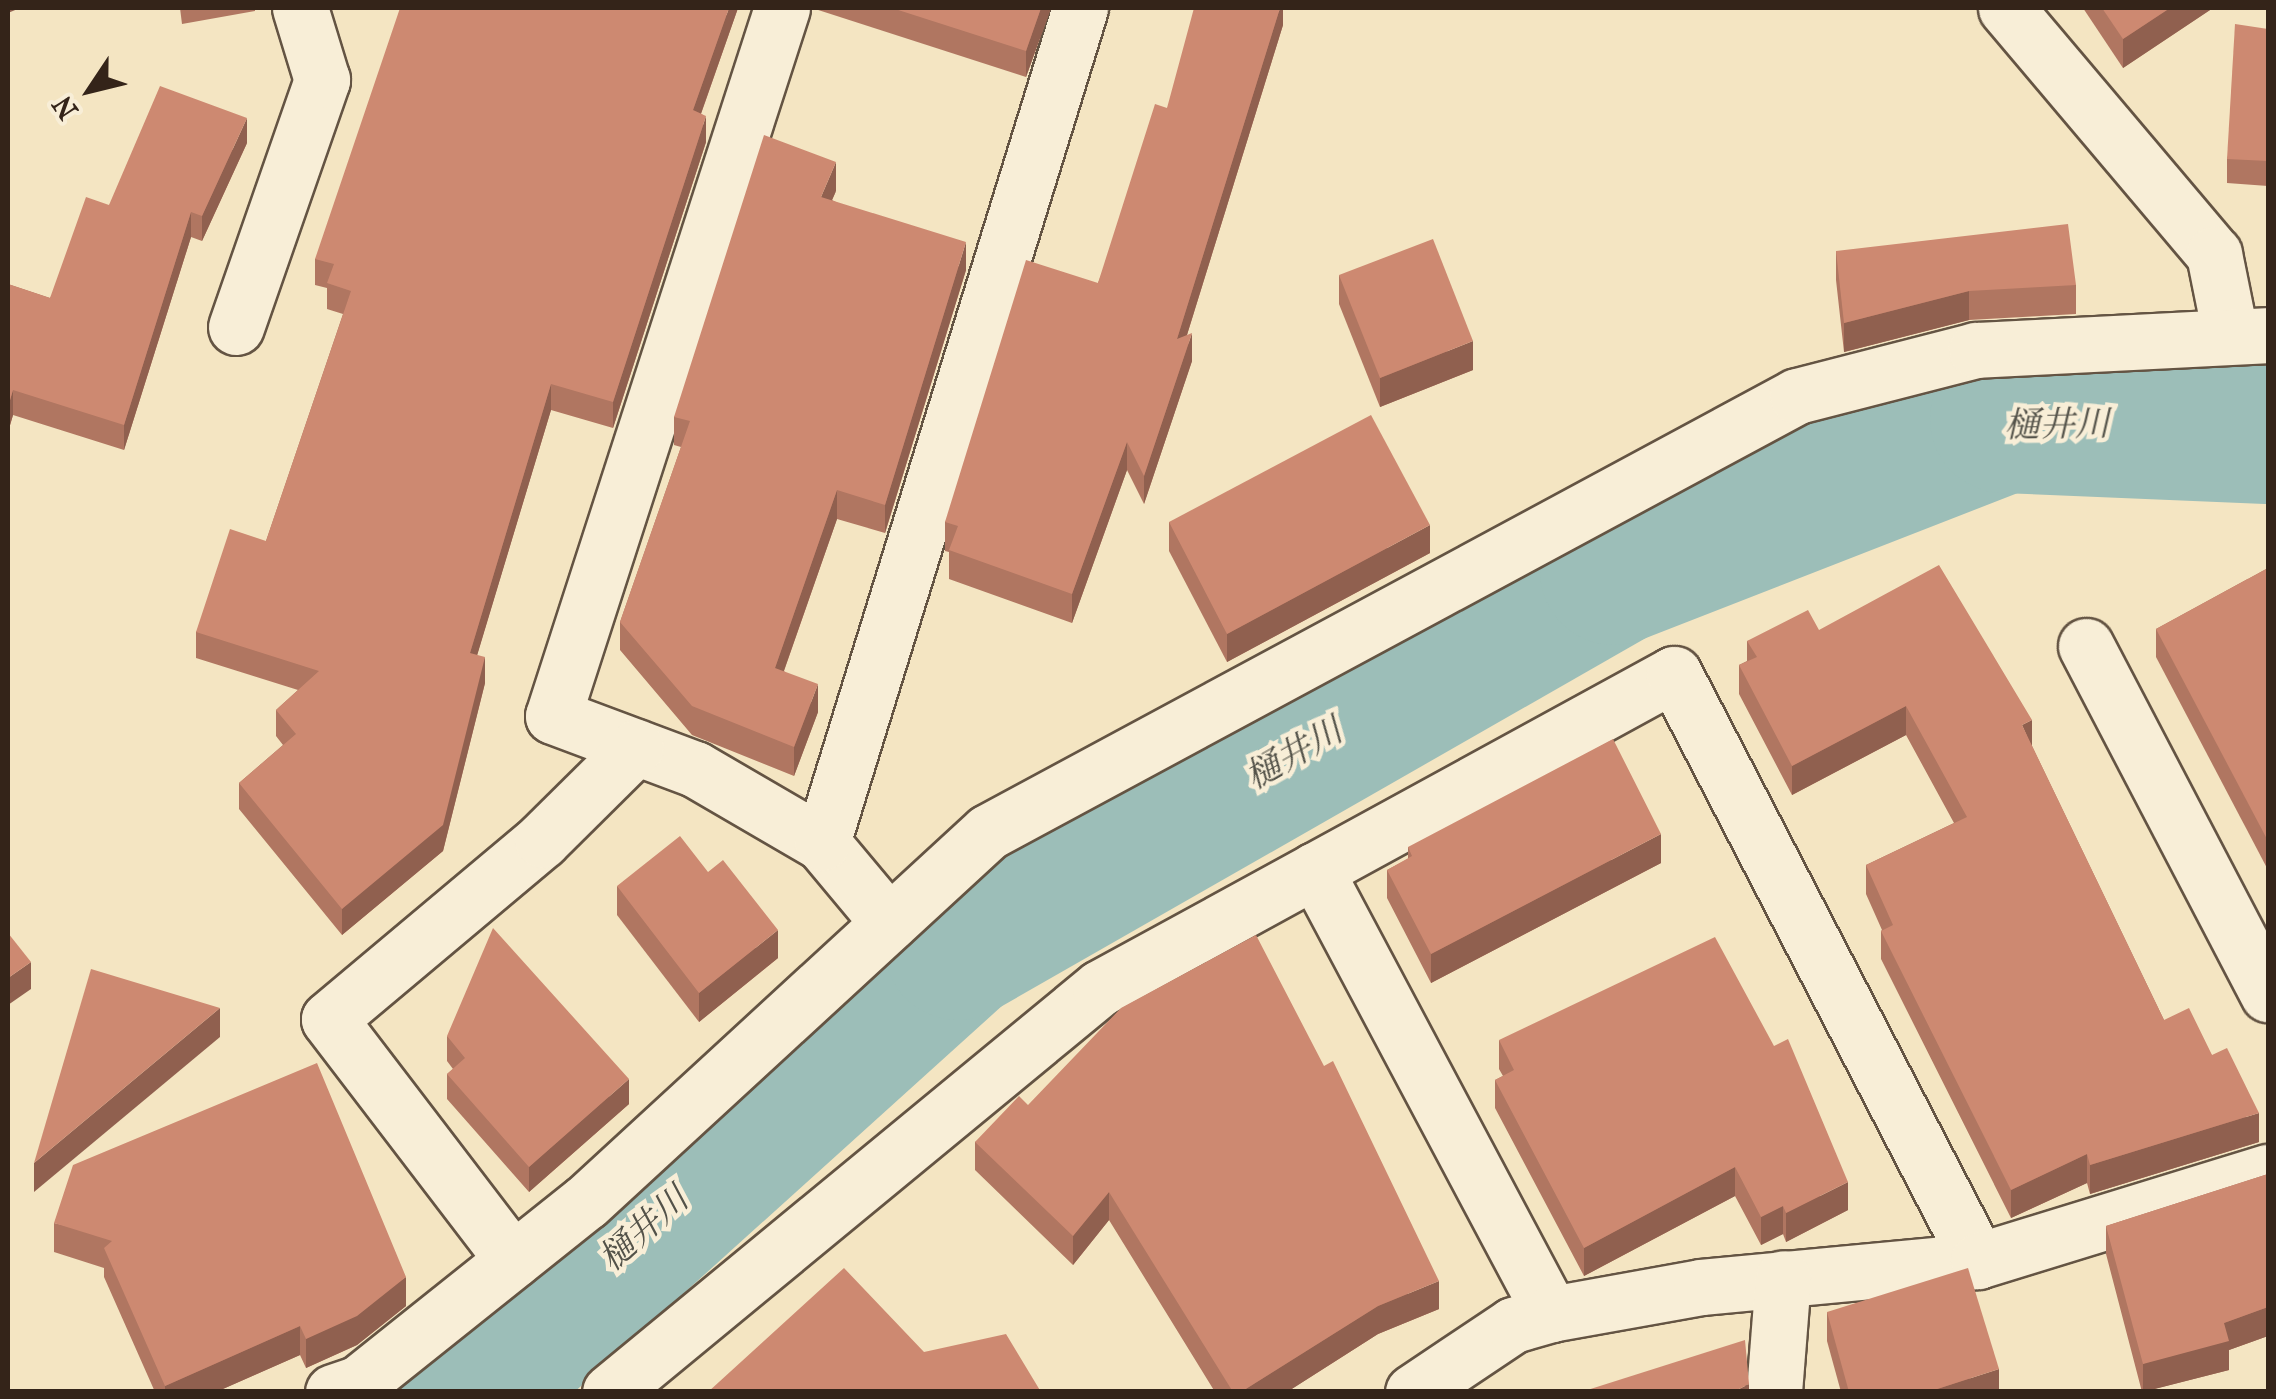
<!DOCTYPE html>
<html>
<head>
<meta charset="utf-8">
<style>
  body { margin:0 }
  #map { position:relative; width:2276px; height:1399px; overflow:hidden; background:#f4e5c2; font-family:"IM FELL French Canon","Noto Serif JP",serif }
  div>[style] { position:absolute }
  .river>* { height:148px; margin:-74px; padding:0 74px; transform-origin:74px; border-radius:74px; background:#9cbeb8 }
  .roads { filter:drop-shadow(2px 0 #645443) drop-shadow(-2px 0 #645443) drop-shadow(0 2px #645443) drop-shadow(0 -2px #645443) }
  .minor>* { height:55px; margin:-27.5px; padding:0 27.5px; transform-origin:27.5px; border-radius:27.5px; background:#f8eed7 }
  .wall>* { inset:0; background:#b07661 }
  .shaded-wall>* { inset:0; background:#90604f }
  .building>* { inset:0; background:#cd8971 }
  span { translate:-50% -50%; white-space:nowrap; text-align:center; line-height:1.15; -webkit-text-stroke:9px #f8eed7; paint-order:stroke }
  .water-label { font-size:35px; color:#535249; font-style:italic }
  .frame { position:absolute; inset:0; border:10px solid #342419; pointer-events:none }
  .north { position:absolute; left:40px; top:40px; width:100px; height:100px; -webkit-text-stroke:8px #f8eed7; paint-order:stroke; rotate:235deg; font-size:28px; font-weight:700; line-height:40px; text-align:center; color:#342419 }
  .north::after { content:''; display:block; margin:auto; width:35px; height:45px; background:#342419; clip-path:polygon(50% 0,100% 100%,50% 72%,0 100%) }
</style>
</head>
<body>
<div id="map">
  <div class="river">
    <i style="left:464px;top:1392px;width:666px;rotate:-42.08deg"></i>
    <i style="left:958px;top:946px;width:756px;rotate:-29.75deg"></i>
    <i style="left:1614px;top:571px;width:419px;rotate:-21.3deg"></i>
    <i style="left:2004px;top:419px;width:264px;rotate:2.4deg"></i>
  </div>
  <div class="roads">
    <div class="minor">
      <i style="left:782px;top:8px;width:744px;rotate:107.92deg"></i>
      <i style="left:553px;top:716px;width:152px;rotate:20.5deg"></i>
      <i style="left:695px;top:769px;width:147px;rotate:30.2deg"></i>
      <i style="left:2006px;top:8px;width:322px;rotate:49.8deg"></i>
      <i style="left:2214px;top:254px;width:81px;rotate:78.6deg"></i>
      <i style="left:236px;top:327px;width:262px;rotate:-70.8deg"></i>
      <i style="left:322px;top:80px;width:75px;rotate:-107deg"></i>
      <i style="left:2086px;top:646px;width:393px;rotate:62.4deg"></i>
      <i style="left:1315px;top:870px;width:503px;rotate:62.01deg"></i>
      <i style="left:889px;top:923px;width:104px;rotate:-129.9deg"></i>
      <i style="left:822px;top:843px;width:874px;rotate:-72.83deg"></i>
      <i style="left:513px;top:1260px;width:303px;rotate:-127.4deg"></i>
      <i style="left:329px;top:1019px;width:278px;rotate:-40deg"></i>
      <i style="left:542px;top:840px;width:132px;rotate:-44.7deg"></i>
      <i style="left:333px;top:1392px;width:28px;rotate:-19deg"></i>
      <i style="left:359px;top:1383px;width:290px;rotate:-38.6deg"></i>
      <i style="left:586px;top:1202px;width:546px;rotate:-42.63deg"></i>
      <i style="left:988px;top:832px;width:919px;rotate:-28.32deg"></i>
      <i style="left:1797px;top:396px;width:185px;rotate:-14.4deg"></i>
      <i style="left:1976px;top:350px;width:292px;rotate:-2.9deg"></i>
      <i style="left:610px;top:1392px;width:635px;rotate:-39.51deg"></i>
      <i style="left:1100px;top:988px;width:654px;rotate:-28.68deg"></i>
      <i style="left:1674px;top:674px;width:661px;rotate:62.62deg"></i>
      <i style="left:1413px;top:1392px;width:120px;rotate:-33.8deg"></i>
      <i style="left:1513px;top:1325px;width:40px;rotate:-16deg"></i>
      <i style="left:1551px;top:1314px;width:152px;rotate:-10.2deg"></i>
      <i style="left:1701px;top:1287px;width:278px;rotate:-5.4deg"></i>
      <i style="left:1978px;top:1261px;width:303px;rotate:-17.1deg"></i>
      <i style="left:1774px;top:1392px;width:114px;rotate:-85.5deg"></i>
    </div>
  </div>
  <div class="wall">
    <i style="clip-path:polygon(180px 8px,255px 8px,255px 11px,182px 24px)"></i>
    <i style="clip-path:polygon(738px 8px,701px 114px,706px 142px,613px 428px,551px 410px,477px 655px,485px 683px,443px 851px,342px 935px,239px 809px,239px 783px,283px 745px,276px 736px,276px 710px,298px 690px,196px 658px,196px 632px,266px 541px,343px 314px,327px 309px,327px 288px,315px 285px,315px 259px)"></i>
    <i style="clip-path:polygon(812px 8px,1051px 8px,1026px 77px)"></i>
    <i style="clip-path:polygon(1283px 8px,1283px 25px,1187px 335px,1192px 361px,1144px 504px,1127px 470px,1072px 623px,949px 579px,949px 552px,945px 551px,945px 522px,1098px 283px,1167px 108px)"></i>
    <i style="clip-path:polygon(2083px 8px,2213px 8px,2123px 68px)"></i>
    <i style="clip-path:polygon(2268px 29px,2268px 186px,2227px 183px,2227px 159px)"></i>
    <i style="clip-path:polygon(247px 143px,202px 241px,191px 237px,124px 450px,13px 415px,8px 432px,8px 284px,50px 298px,109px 205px)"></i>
    <i style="clip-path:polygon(836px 191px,832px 200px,966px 270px,885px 533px,837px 519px,784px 671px,818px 712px,794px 776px,692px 735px,620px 650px,620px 622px,681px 447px,674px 445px,674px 417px)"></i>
    <i style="clip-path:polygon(1836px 251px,2076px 285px,2076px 314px,1969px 320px,1844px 352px,1836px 280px)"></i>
    <i style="clip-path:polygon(1339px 275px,1473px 370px,1380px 407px,1339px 304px)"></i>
    <i style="clip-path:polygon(1169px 522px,1430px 553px,1227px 662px,1169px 551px)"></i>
    <i style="clip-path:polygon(2268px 568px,2268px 870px,2156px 657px,2156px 629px)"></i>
    <i style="clip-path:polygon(1819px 630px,2032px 746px,2164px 1020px,2212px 1055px,2259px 1142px,2090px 1194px,2087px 1183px,2011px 1218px,1881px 959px,1881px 931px,1882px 930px,1866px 894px,1866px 865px,1954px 823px,1906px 735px,1792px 795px,1739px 694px,1739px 665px,1747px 661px,1747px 641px)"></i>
    <i style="clip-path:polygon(1408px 847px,1661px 863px,1431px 983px,1387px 898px,1387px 870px,1408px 859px)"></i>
    <i style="clip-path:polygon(617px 886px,778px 958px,699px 1022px,617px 915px)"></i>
    <i style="clip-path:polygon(447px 1036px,629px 1104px,529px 1192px,447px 1099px,447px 1074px,453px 1069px,447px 1061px)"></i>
    <i style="clip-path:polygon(1499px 1040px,1848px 1210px,1786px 1242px,1783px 1234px,1761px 1245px,1735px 1196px,1584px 1276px,1495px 1108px,1495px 1080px,1503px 1076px,1499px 1069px)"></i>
    <i style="clip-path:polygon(1028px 1105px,1439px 1309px,1378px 1334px,1287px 1392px,1215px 1392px,1109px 1220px,1073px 1265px,975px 1170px,975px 1142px)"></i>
    <i style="clip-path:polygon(2268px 1174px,2268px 1336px,2229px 1350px,2229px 1370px,2142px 1392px,2106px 1254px,2106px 1226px)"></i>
    <i style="clip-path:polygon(54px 1223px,406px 1306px,357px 1345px,306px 1368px,300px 1355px,216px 1392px,155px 1392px,104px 1277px,104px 1268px,54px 1252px)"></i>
    <i style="clip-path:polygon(1827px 1312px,1999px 1392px,1841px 1392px,1827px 1341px)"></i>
  </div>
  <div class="shaded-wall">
    <i style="clip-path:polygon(8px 8px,20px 8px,8px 13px)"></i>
    <i style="clip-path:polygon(729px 8px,738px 8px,693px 136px,693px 110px)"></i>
    <i style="clip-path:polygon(1041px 8px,1051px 8px,1026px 77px,1026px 51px)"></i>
    <i style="clip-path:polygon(1280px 8px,1283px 8px,1283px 25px,1177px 367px,1177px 339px)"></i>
    <i style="clip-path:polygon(2170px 8px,2213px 8px,2123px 68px,2123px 39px)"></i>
    <i style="clip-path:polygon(706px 116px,706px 142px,613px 428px,613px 402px)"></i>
    <i style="clip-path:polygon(247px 118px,247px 143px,202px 241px,202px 216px)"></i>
    <i style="clip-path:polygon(836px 162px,836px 191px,821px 225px,821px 197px)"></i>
    <i style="clip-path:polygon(191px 212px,191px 237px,124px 450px,124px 425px)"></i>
    <i style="clip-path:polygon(966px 242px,966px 270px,885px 533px,885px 505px)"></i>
    <i style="clip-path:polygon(1969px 291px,1969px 320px,1844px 352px,1844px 323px)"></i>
    <i style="clip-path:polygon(1192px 333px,1192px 361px,1144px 504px,1144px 476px)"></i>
    <i style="clip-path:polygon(1473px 341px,1473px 370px,1380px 407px,1380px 378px)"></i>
    <i style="clip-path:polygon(551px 384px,551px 410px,470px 679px,470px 653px)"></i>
    <i style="clip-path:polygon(13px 390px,13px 415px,8px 432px,8px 407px)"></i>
    <i style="clip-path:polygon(1127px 442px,1127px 470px,1072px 623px,1072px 594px)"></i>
    <i style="clip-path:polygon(837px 490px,837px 519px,775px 696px,775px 668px)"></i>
    <i style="clip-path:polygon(1430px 525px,1430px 553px,1227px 662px,1227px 634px)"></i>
    <i style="clip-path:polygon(485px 657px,485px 683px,443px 851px,342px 935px,342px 909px)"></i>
    <i style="clip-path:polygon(818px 684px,818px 712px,794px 776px,794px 747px)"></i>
    <i style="clip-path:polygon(1906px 706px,1906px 735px,1792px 795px,1792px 766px)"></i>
    <i style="clip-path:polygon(2032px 720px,2032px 748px,2022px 725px)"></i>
    <i style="clip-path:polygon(1661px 834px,1661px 863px,1431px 983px,1431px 954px)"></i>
    <i style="clip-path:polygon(778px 930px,778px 958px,699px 1022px,699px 993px)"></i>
    <i style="clip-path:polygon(31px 962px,31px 989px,8px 1005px,8px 978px)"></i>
    <i style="clip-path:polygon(220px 1008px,220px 1037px,34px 1192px,34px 1163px)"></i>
    <i style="clip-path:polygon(629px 1079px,629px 1104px,529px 1192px,529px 1167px)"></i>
    <i style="clip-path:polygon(2259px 1113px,2259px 1142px,2090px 1194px,2090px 1165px)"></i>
    <i style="clip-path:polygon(2087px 1154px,2087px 1183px,2011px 1218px,2011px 1190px)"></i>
    <i style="clip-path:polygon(1735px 1167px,1735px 1196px,1584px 1276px,1584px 1248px)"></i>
    <i style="clip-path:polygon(1848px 1182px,1848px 1210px,1786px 1242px,1786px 1213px)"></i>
    <i style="clip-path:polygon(1109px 1192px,1109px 1220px,1073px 1265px,1073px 1236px)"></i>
    <i style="clip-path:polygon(1783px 1206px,1783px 1234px,1761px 1245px,1761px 1217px)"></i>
    <i style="clip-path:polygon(406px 1277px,406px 1306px,357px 1345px,306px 1368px,306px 1339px)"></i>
    <i style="clip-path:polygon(1439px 1281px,1439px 1309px,1378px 1334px,1287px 1392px,1241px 1392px,1378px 1306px)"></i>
    <i style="clip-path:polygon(2268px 1307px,2268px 1336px,2229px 1350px,2229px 1370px,2143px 1392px,2143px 1364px,2224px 1323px)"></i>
    <i style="clip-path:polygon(300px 1326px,300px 1355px,216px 1392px,165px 1392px,165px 1386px)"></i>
    <i style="clip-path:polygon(1999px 1369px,1999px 1392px,1928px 1392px)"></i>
    <i style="clip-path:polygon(1749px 1384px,1749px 1392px,1733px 1392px)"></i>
  </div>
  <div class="building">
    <i style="clip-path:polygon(400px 8px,729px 8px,693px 110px,706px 116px,613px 402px,551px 384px,470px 653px,485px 657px,443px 825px,342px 909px,239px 783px,296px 734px,276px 710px,319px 671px,196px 632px,230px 529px,266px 541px,351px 291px,327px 283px,334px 264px,315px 259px)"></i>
    <i style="clip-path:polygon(892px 8px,1041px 8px,1026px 51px)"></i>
    <i style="clip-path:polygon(1194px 8px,1280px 8px,1177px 339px,1192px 333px,1144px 476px,1127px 442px,1072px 594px,949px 550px,958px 526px,945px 522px,1026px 260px,1098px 283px,1155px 104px,1167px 108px)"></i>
    <i style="clip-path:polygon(2102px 8px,2170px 8px,2123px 39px)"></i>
    <i style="clip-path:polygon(2235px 24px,2268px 29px,2268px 161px,2227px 159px)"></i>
    <i style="clip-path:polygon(160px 86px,247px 118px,202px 216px,191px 212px,124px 425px,13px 390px,8px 407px,8px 284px,50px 298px,86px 197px,109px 205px)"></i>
    <i style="clip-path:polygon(764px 135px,836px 162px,821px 197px,966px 242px,885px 505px,837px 490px,775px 668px,818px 684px,794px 747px,692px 706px,620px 622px,690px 421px,674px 417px)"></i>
    <i style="clip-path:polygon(2068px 224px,2076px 285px,1969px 291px,1844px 323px,1836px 251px)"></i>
    <i style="clip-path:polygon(1433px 239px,1473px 341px,1380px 378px,1339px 275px)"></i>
    <i style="clip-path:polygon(1371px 415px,1430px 525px,1227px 634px,1169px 522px)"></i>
    <i style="clip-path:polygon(1939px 565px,2032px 720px,2022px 725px,2164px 1020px,2189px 1008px,2212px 1055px,2227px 1048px,2259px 1113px,2090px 1165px,2087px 1154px,2011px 1190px,1881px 931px,1893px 925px,1866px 865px,1967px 817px,1906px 706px,1792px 766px,1739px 665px,1757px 657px,1747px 641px,1808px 610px,1819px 630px)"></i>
    <i style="clip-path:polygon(2268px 568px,2268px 841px,2156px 629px)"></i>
    <i style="clip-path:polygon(1613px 739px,1661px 834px,1431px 954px,1387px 870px,1412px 856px,1408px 847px)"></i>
    <i style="clip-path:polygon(680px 836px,708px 872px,723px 860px,778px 930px,699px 993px,617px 886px)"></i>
    <i style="clip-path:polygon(493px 928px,629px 1079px,529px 1167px,447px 1074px,465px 1058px,447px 1036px)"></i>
    <i style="clip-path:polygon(8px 933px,31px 962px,8px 978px)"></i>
    <i style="clip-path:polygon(1256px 935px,1324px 1066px,1333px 1061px,1439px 1281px,1378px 1306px,1241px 1392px,1233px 1392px,1109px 1192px,1073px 1236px,975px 1142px,1019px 1096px,1028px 1105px,1121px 1008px)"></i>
    <i style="clip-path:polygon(1715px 937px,1774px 1046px,1788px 1039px,1848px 1182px,1786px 1213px,1783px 1206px,1761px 1217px,1735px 1167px,1584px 1248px,1495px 1080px,1514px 1070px,1499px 1040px)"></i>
    <i style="clip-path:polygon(91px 969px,220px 1008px,34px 1163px)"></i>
    <i style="clip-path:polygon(317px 1063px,406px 1277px,357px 1316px,306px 1339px,300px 1326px,165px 1386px,104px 1248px,112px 1241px,54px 1223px,73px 1165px)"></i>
    <i style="clip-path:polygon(2268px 1174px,2268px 1307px,2224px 1323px,2229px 1341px,2143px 1364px,2106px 1226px)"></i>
    <i style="clip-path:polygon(844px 1268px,924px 1352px,1006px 1334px,1041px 1392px,708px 1392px)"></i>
    <i style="clip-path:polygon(1968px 1268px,1999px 1369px,1928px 1392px,1849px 1392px,1827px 1312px)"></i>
    <i style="clip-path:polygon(1745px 1340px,1749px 1384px,1733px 1392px,1581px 1392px)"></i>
  </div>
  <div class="water-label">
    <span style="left:2057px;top:425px;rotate:-1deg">樋井川</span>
    <span style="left:1294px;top:754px;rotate:-30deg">樋井川</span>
    <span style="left:644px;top:1229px;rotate:-42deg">樋井川</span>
  </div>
  <div class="frame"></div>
  <div class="north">N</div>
</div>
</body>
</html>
